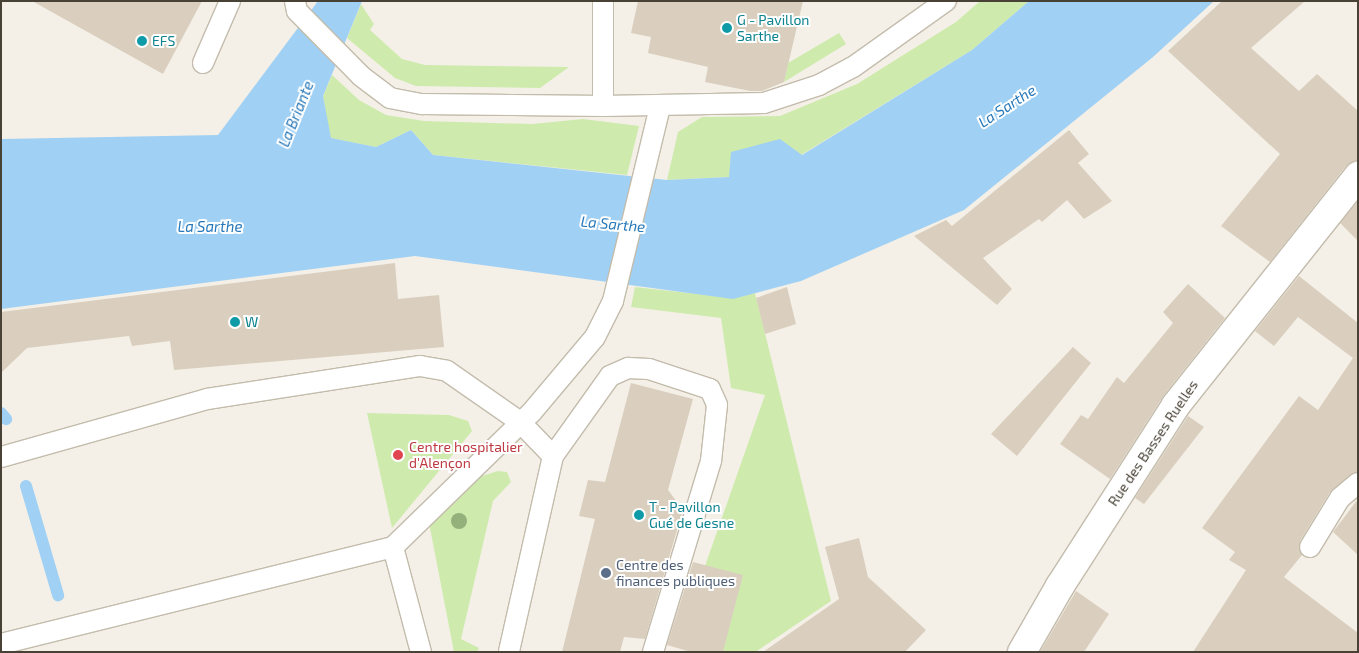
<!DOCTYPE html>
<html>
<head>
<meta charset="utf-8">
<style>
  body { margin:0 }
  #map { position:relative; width:1359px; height:653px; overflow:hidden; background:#f4f0e7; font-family:"Exo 2",sans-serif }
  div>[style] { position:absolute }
  .green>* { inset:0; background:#ceebad }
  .water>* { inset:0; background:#a0d0f4 }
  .stream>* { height:12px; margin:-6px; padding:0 6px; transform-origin:6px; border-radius:6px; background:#a0d0f4 }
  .building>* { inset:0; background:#dacfbe }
  .roads { filter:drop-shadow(1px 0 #c3bcac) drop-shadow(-1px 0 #c3bcac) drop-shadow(0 1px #c3bcac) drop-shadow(0 -1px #c3bcac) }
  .service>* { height:20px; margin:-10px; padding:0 10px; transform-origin:10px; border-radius:10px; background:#fff }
  .minor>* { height:28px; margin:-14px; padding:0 14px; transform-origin:14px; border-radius:14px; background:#fff }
  .trees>* { width:16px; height:16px; margin:-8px; border-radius:50%; background:#94b17c }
  .dots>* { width:14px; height:14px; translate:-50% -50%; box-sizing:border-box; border:2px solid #fff; border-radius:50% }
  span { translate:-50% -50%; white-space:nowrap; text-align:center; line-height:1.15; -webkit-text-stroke:4px #fff; paint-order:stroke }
  .culture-label { font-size:14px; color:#0d838f }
  .left { translate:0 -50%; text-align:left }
  .street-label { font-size:14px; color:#484135 }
  .health-label { font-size:14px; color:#be3a42 }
  .service-label { font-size:14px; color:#4e5e75 }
  .water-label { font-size:15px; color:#2879ba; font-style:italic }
  .frame { position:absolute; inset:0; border:2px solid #484135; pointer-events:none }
</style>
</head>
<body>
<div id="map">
  <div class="green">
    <i style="clip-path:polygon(980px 1px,1029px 1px,972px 50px,801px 155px,729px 177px,667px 180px,678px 132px,702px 117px,780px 116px,857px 84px,956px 22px)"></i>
    <i style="clip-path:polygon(361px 4px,374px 24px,370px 30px,402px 59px,425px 65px,569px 67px,540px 88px,416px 86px,395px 78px,347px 38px)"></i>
    <i style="clip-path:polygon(839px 33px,846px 44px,784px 82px,788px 63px)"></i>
    <i style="clip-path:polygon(332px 75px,359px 100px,386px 115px,424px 121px,532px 124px,583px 119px,639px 126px,627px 175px,433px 155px,411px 130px,376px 147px,330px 138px,323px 96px)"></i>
    <i style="clip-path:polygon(635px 287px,733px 298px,755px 293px,831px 601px,757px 651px,723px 652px,705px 566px,765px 395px,731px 388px,721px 318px,631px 307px)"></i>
    <i style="clip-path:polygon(367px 413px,449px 415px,468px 421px,472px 431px,392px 528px)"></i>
    <i style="clip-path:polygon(498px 471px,507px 472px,511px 482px,493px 501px,461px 639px,479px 648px,477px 652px,454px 652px,429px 523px,482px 476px)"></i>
  </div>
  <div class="water">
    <i style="clip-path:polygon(318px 1px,362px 1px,323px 96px,331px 138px,376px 147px,411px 130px,433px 155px,667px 180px,729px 177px,731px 152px,780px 139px,802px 155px,972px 50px,1029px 1px,1214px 1px,1153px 57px,964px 210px,801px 281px,733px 299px,415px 256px,1px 309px,1px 139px,218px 135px)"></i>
  </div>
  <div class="stream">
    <i style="left:1px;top:413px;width:8px;rotate:50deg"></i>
    <i style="left:26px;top:486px;width:114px;rotate:73.6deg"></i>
  </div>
  <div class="building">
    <i style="clip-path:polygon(32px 1px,202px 1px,163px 74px)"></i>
    <i style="clip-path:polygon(638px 1px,803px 1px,784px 82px,762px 91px,750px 91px,705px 82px,708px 67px,648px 53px,651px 37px,631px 33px)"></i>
    <i style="clip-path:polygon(1222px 1px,1305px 1px,1251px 48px,1299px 91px,1317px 74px,1358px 111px,1358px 161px,1346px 166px,1270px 262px,1221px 226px,1280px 154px,1168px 51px)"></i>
    <i style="clip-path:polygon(1069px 130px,1089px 154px,1078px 163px,1112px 201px,1084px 219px,1067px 200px,1042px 222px,1039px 219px,983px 258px,1012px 289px,997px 305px,914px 236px,946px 220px,952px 226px)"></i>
    <i style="clip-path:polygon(1358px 201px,1358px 241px,1340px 223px)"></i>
    <i style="clip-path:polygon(395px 263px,398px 299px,439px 295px,444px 347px,174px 370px,170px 341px,132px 346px,129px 336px,27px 348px,1px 373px,1px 312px)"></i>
    <i style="clip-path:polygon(1299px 276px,1358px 323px,1358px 471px,1330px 492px,1300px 541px,1302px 555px,1284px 577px,1358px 633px,1358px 652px,1193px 652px,1246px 570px,1229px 560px,1235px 552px,1202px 528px,1299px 396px,1318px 410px,1353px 358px,1298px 317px,1274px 346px,1255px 331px)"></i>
    <i style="clip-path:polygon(1188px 284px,1225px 318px,1164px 395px,1110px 479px,1060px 444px,1081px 415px,1088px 419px,1117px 377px,1124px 383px,1173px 323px,1163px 312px)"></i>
    <i style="clip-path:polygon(787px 287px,796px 324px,765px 334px,756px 298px)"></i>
    <i style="clip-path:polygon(1073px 347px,1091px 363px,1017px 456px,991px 434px)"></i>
    <i style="clip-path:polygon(631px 383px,693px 399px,668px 490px,683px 510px,645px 639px,624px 637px,620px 652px,562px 652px,595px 519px,579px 516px,588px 480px,605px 482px)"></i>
    <i style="clip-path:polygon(1188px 416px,1204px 427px,1144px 504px,1135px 498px)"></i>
    <i style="clip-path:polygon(1358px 499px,1358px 555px,1333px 532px)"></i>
    <i style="clip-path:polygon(859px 538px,868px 577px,926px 630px,905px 652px,763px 652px,839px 599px,825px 547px)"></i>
    <i style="clip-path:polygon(693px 562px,743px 575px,723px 652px,691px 652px,667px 645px)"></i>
    <i style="clip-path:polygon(1076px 591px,1109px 614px,1084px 652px,1040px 652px)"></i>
  </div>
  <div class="roads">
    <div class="service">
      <i style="left:295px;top:1px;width:10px;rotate:79deg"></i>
      <i style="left:297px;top:11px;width:91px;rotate:45.4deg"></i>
      <i style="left:361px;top:76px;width:36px;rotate:37deg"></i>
      <i style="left:390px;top:98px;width:33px;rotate:11deg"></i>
      <i style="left:422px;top:104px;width:181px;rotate:0.6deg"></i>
      <i style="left:603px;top:106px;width:161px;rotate:-1.1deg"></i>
      <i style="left:764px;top:103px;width:58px;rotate:-18.1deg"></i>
      <i style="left:819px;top:85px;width:38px;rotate:-28deg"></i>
      <i style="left:853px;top:67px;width:114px;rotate:-35.4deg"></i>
      <i style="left:603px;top:1px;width:105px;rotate:90deg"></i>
      <i style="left:203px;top:63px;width:68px;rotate:-66.5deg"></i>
      <i style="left:553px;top:456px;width:98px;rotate:-54.5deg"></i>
      <i style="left:610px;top:376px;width:20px;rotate:-24deg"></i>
      <i style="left:628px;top:368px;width:21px;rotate:3deg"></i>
      <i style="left:649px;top:369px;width:64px;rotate:18.2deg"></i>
      <i style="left:710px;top:389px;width:17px;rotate:66deg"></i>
      <i style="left:717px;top:405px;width:56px;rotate:96.1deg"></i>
      <i style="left:711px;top:461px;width:200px;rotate:106.9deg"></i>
      <i style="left:1px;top:457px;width:214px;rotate:-15.7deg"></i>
      <i style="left:207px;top:399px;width:216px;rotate:-8.8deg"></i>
      <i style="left:420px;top:366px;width:27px;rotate:10deg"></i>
      <i style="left:447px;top:371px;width:89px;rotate:34.9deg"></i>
      <i style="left:520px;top:422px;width:47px;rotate:45.9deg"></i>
      <i style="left:553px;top:456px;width:201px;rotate:102.7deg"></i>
      <i style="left:393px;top:547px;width:109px;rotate:75.1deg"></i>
      <i style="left:1310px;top:547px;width:57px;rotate:-58.5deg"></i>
      <i style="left:1340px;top:498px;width:23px;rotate:-40deg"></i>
      <i style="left:1px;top:644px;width:404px;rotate:-13.9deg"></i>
      <i style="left:393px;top:547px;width:192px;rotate:-44.2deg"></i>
      <i style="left:531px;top:413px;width:99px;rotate:-49.9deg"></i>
      <i style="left:595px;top:337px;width:40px;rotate:-63.4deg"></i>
      <i style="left:613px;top:301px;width:201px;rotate:-76.4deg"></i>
    </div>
    <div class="minor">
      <i style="left:1022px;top:652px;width:76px;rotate:-60.1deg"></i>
      <i style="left:1060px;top:586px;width:215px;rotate:-57.3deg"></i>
      <i style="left:1176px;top:405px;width:293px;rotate:-51.5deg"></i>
    </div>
  </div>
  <div class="trees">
    <i style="left:459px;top:521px"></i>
  </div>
  <div class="dots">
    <i style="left:727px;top:28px;background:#0f9aa8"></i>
    <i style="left:142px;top:41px;background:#0f9aa8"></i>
    <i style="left:235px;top:322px;background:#0f9aa8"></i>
    <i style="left:398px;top:455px;background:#e0444e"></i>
    <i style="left:639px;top:515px;background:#0f9aa8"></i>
    <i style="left:606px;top:573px;background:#5c6f8a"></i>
  </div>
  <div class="culture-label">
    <span class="left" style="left:737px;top:28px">G - Pavillon<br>Sarthe</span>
    <span class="left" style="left:152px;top:41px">EFS</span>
    <span class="left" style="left:245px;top:322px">W</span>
    <span class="left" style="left:649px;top:515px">T - Pavillon<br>Gué de Gesne</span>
  </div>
  <div class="street-label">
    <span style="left:1153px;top:443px;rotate:-56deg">Rue des Basses Ruelles</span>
  </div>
  <div class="health-label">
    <span class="left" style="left:409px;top:455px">Centre hospitalier<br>d'Alençon</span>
  </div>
  <div class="service-label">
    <span class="left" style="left:616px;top:573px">Centre des<br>finances publiques</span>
  </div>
  <div class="water-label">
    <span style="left:1007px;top:106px;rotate:-33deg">La Sarthe</span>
    <span style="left:296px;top:114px;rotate:-68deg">La Briante</span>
    <span style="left:613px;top:224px;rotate:5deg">La Sarthe</span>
    <span style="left:210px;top:227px">La Sarthe</span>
  </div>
  <div class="frame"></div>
</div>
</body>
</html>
